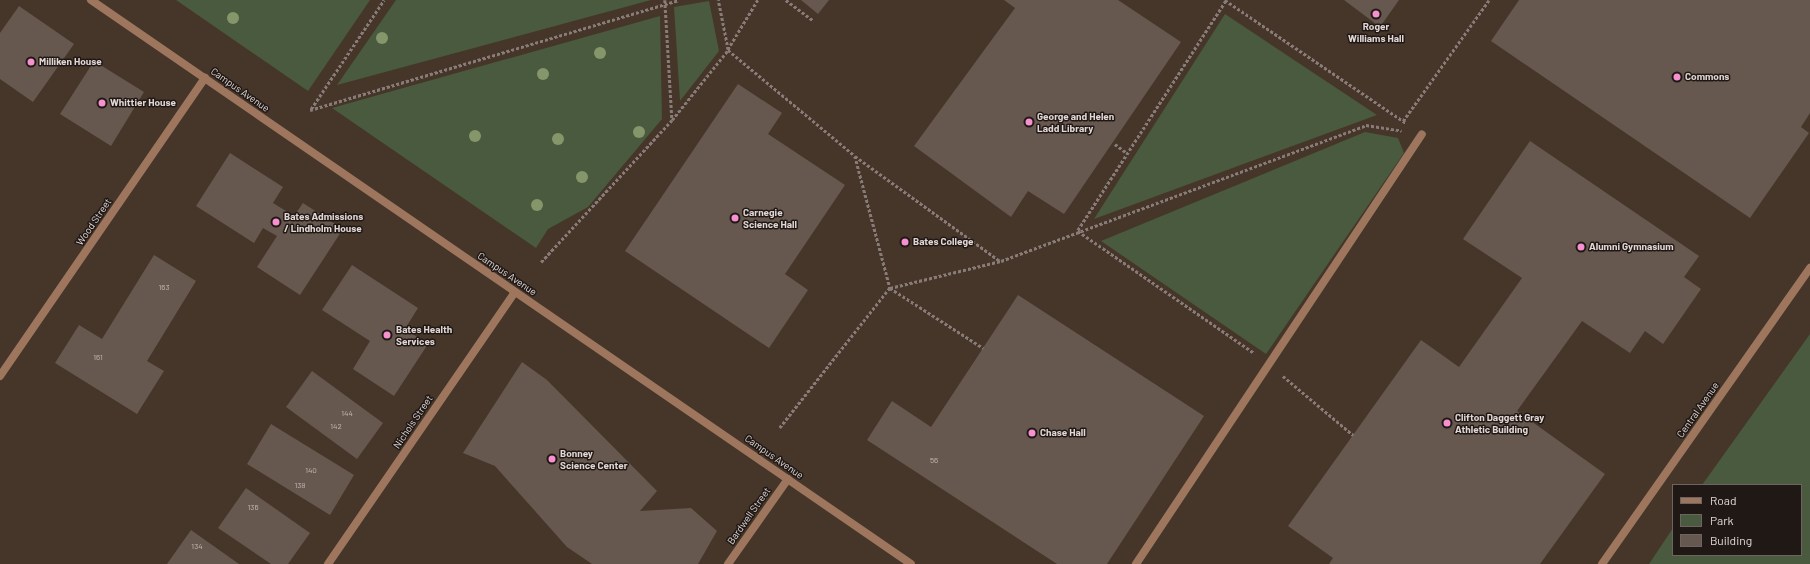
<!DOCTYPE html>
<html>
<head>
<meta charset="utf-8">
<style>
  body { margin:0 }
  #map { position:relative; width:1810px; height:564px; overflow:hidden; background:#3d2e28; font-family:Barlow,sans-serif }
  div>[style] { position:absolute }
  .education>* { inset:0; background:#453629 }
  .green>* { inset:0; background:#495a3e }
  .building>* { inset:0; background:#66584e }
  .path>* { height:2.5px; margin-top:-1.25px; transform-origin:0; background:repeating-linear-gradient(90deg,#897c78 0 3px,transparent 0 5px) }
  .service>* { height:8px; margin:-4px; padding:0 4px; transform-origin:4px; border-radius:4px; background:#9e765e }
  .minor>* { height:8px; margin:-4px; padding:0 4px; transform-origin:4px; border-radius:4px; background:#9e765e }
  .trees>* { width:12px; height:12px; margin:-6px; border-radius:50%; background:#85966b }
  .dots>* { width:11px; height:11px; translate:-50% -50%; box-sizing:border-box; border:2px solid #1f1815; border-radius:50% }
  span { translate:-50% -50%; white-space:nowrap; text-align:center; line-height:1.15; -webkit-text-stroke:3px #1f1815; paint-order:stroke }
  .number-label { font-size:8px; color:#c3b7b2 }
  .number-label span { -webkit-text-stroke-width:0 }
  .poi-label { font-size:10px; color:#e2d7d4; font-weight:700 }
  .left { translate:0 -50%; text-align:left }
  .street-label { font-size:10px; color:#e2d7d4 }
  .legend { position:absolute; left:1672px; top:484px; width:130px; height:72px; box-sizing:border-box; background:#1f1815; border:1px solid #6d6461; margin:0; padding:5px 7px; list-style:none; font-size:12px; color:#e2d7d4 }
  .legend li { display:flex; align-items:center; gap:8px; height:20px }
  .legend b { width:20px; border:1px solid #6d6461 }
</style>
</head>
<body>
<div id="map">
  <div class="education">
    <i style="clip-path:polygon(evenodd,0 0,1810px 0,1810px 564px,0 564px,0 0,1673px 485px,1801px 485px,1801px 555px,1673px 555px,1673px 485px)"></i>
  </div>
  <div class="green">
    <i style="clip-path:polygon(176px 0,370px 0,308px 91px)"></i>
    <i style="clip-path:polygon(396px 0,651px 0,337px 85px)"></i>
    <i style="clip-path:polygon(709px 1px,719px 51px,680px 101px,674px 7px)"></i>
    <i style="clip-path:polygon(1225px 14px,1377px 115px,1094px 219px)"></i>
    <i style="clip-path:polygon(660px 16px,662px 119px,588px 207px,548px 229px,536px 248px,332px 108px)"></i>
    <i style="clip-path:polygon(1365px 132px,1398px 138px,1404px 153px,1266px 354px,1101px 241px)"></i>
    <i style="clip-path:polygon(1810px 334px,1810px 564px,1649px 564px,1673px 528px,1673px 555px,1801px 555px,1801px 485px,1702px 485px)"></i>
  </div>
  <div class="building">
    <i style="clip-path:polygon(801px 0,829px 0,818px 14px)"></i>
    <i style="clip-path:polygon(1004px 0,1118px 0,1181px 42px,1064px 214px,1028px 191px,1011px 217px,914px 146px,1015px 8px)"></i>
    <i style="clip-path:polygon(1344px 0,1399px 0,1380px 27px)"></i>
    <i style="clip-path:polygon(1519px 0,1810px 0,1810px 113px,1801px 127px,1809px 133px,1750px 218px,1491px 41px)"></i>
    <i style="clip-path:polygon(19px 6px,74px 44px,33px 102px,0 79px,0 33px)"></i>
    <i style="clip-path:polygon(94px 61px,144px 92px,111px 146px,60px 114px)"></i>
    <i style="clip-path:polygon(738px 84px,782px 113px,768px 134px,845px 185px,785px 274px,808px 290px,769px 348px,625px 251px)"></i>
    <i style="clip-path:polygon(1530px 141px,1699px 256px,1684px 277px,1701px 289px,1663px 344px,1645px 331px,1630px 353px,1582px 321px,1517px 411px,1605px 474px,1540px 564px,1329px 564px,1333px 558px,1288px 526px,1421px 340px,1459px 367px,1522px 278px,1463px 239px)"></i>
    <i style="clip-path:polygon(230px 153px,283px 187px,273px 203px,294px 216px,303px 203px,343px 229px,300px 295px,257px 267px,277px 236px,263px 228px,254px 243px,196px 206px)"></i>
    <i style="clip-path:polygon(154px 255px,196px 281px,147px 361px,164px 371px,137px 414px,55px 363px,79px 325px,102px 339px)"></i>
    <i style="clip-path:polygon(352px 265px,418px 308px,405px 329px,428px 344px,394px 396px,353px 369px,370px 341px,322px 310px)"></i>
    <i style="clip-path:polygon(1018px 295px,1204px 416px,1107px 564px,1057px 564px,867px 440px,892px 401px,931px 427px)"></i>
    <i style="clip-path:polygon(522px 362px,547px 380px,657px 491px,640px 511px,691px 508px,717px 531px,698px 564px,592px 564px,567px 547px,495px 466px,463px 453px)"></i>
    <i style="clip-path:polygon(312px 371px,383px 423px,357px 459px,286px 407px)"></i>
    <i style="clip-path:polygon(271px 424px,354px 475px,330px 515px,247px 464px)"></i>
    <i style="clip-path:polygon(246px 488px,310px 533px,288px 564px,271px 564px,218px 528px)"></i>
    <i style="clip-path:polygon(191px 530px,239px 564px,167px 564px)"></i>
  </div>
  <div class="path">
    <i style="left:665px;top:0;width:119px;rotate:86.6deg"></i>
    <i style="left:758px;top:0;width:58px;rotate:121deg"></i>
    <i style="left:728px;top:50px;width:165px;rotate:39.8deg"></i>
    <i style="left:855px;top:156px;width:137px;rotate:75.1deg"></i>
    <i style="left:890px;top:288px;width:178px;rotate:128.2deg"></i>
    <i style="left:786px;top:0;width:35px;rotate:37deg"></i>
    <i style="left:1225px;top:0;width:219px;rotate:34.2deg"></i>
    <i style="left:1226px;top:1px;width:274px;rotate:122.8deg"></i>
    <i style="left:1078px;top:231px;width:214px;rotate:34.7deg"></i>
    <i style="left:311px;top:109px;width:131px;rotate:-56.2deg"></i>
    <i style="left:310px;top:110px;width:384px;rotate:-16.6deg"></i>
    <i style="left:1403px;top:121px;width:148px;rotate:-54.6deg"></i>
    <i style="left:1115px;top:144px;width:15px;rotate:37deg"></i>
    <i style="left:855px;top:156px;width:179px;rotate:35.9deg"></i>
    <i style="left:541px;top:262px;width:193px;rotate:-47.3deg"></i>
    <i style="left:672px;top:120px;width:90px;rotate:-51.3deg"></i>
    <i style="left:728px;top:50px;width:51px;rotate:-101.3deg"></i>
    <i style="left:890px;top:288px;width:114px;rotate:-13.7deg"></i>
    <i style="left:1001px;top:261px;width:390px;rotate:-20.4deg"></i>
    <i style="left:1366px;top:125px;width:36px;rotate:9deg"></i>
    <i style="left:890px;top:288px;width:111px;rotate:32.8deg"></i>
    <i style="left:1283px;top:376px;width:92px;rotate:40.1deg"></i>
  </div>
  <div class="service">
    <i style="left:1136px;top:564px;width:516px;rotate:-56.37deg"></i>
  </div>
  <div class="minor">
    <i style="left:91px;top:0;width:995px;rotate:34.52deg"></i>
    <i style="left:0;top:376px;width:362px;rotate:-55.5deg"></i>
    <i style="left:328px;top:564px;width:330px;rotate:-55.5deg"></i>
    <i style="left:728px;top:564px;width:104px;rotate:-54.8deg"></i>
    <i style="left:1602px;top:564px;width:362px;rotate:-54.9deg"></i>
  </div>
  <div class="trees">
    <i style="left:233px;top:18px"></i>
    <i style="left:382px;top:38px"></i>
    <i style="left:600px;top:53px"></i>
    <i style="left:543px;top:74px"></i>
    <i style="left:639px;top:132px"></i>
    <i style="left:475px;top:136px"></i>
    <i style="left:558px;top:139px"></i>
    <i style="left:582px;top:177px"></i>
    <i style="left:537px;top:205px"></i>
  </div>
  <div class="dots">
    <i style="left:1376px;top:14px;background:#f790ce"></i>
    <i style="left:31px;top:62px;background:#f790ce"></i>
    <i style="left:1677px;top:77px;background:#f790ce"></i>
    <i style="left:102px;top:103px;background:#f790ce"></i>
    <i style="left:1029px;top:122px;background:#f790ce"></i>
    <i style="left:735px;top:218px;background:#f790ce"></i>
    <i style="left:276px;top:222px;background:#f790ce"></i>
    <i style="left:905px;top:242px;background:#f790ce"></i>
    <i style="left:1581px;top:247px;background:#f790ce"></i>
    <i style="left:387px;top:335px;background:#f790ce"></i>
    <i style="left:1447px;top:423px;background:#f790ce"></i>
    <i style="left:1032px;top:433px;background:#f790ce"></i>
    <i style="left:552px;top:459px;background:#f790ce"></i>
  </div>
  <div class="number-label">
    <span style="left:164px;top:288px">163</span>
    <span style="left:98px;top:358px">161</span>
    <span style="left:347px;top:414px">144</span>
    <span style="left:336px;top:427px">142</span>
    <span style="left:934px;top:461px">56</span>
    <span style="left:311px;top:471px">140</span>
    <span style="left:300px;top:486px">138</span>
    <span style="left:253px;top:508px">136</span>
    <span style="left:197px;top:547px">134</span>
  </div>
  <div class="poi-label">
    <span style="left:1376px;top:32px">Roger<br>Williams Hall</span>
    <span class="left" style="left:39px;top:62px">Milliken House</span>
    <span class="left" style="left:1685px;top:77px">Commons</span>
    <span class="left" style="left:110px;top:103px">Whittier House</span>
    <span class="left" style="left:1037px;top:122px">George and Helen<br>Ladd Library</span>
    <span class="left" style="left:743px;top:218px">Carnegie<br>Science Hall</span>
    <span class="left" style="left:284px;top:222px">Bates Admissions<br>/ Lindholm House</span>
    <span class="left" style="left:913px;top:242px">Bates College</span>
    <span class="left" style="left:1589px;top:247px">Alumni Gymnasium</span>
    <span class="left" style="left:396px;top:335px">Bates Health<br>Services</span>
    <span class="left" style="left:1455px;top:423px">Clifton Daggett Gray<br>Athletic Building</span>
    <span class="left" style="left:1040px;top:433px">Chase Hall</span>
    <span class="left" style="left:560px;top:459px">Bonney<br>Science Center</span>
  </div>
  <div class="street-label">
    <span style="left:240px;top:90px;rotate:35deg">Campus Avenue</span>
    <span style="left:94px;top:222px;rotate:-56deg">Wood Street</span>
    <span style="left:507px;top:274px;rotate:34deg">Campus Avenue</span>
    <span style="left:1698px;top:410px;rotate:-55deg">Central Avenue</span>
    <span style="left:413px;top:422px;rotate:-56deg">Nichols Street</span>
    <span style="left:774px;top:457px;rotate:35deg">Campus Avenue</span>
    <span style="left:749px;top:516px;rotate:-55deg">Bardwell Street</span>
  </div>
  <ul class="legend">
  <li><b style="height:5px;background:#9e765e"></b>Road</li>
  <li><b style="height:11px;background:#495a3e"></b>Park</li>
  <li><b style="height:11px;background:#66584e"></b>Building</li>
  </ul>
</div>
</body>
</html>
